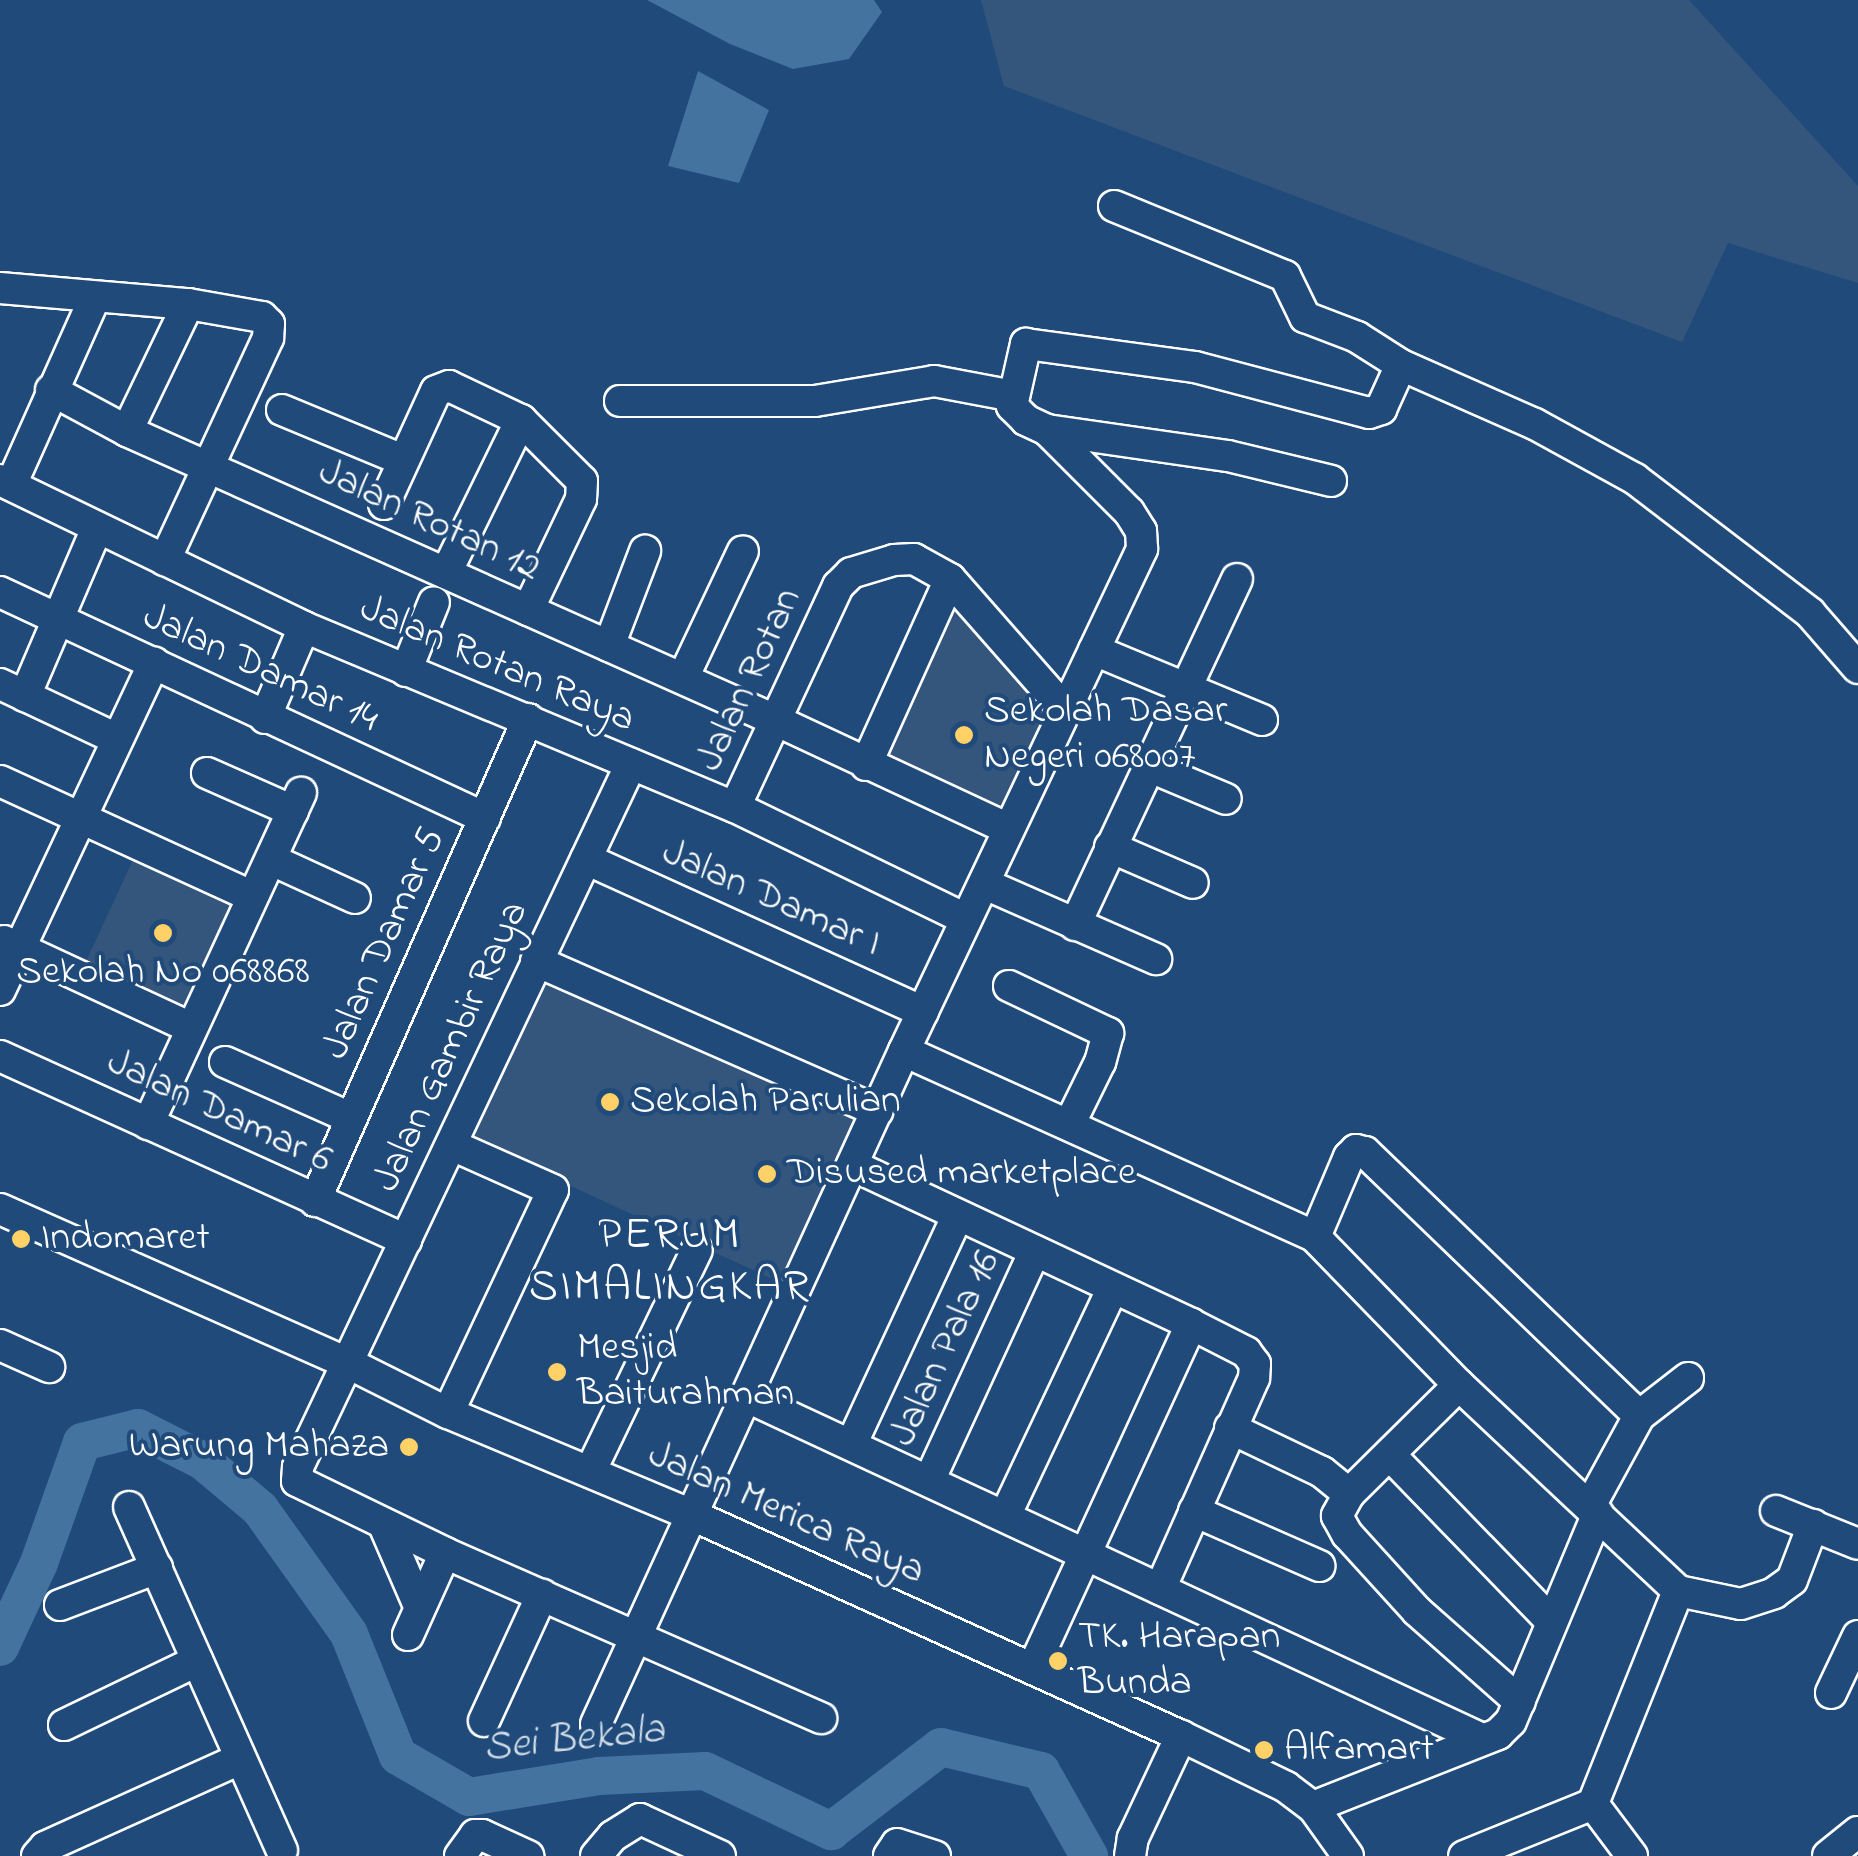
<!DOCTYPE html>
<html>
<head>
<meta charset="utf-8">
<style>
  body { margin:0 }
  #map { position:relative; width:1858px; height:1856px; overflow:hidden; background:#1f4a7a; font-family:"Indie Flower",sans-serif }
  div>[style] { position:absolute }
  .built>* { inset:0; background:#34567d }
  .water>* { inset:0; background:#4473a0 }
  .river>* { height:38px; margin:-19px; padding:0 19px; transform-origin:19px; border-radius:19px; background:#4473a0 }
  .roads { filter:drop-shadow(2px 0 #fff) drop-shadow(-2px 0 #fff) drop-shadow(0 2px #fff) drop-shadow(0 -2px #fff) }
  .minor>* { height:30px; margin:-15px; padding:0 15px; transform-origin:15px; border-radius:15px; background:#1f4a7a }
  .dots>* { width:28px; height:28px; translate:-50% -50%; box-sizing:border-box; border:5px solid #1f4a7a; border-radius:50% }
  span { translate:-50% -50%; white-space:nowrap; text-align:center; line-height:1.15; -webkit-text-stroke:8px #1f4a7a; paint-order:stroke }
  .street-label { font-size:40px; color:#fff }
  .poi-label { font-size:40px; color:#fff }
  .left { translate:0 -50%; text-align:left }
  .right { translate:-100% -50%; text-align:right }
  .water-label { font-size:42px; color:#d0dce7; font-style:italic }
  .quarter-label { font-size:45px; color:#fff; letter-spacing:2.5px }
</style>
</head>
<body>
<div id="map">
  <div class="built">
    <i style="clip-path:polygon(981px 0,1689px 0,1858px 186px,1858px 283px,1728px 243px,1682px 342px,1004px 86px)"></i>
    <i style="clip-path:polygon(947px 591px,1057px 706px,1005px 823px,872px 765px)"></i>
    <i style="clip-path:polygon(139px 847px,244px 896px,188px 1018px,82px 970px)"></i>
    <i style="clip-path:polygon(544px 971px,858px 1114px,781px 1283px,467px 1138px)"></i>
  </div>
  <div class="water">
    <i style="clip-path:polygon(647px 0,874px 0,882px 12px,849px 59px,793px 69px,730px 44px)"></i>
    <i style="clip-path:polygon(698px 71px,769px 110px,739px 183px,668px 166px)"></i>
  </div>
  <div class="river">
    <i style="left:0;top:1647px;width:93px;rotate:-65.1deg"></i>
    <i style="left:39px;top:1563px;width:128px;rotate:-70.4deg"></i>
    <i style="left:82px;top:1442px;width:58px;rotate:-14deg"></i>
    <i style="left:138px;top:1428px;width:73px;rotate:26.9deg"></i>
    <i style="left:203px;top:1461px;width:75px;rotate:40.1deg"></i>
    <i style="left:260px;top:1509px;width:153px;rotate:54.5deg"></i>
    <i style="left:349px;top:1634px;width:131px;rotate:68.1deg"></i>
    <i style="left:398px;top:1756px;width:82px;rotate:30deg"></i>
    <i style="left:469px;top:1797px;width:132px;rotate:-9.2deg"></i>
    <i style="left:599px;top:1776px;width:106px;rotate:-2.7deg"></i>
    <i style="left:705px;top:1771px;width:140px;rotate:25.5deg"></i>
    <i style="left:831px;top:1831px;width:138px;rotate:-37.4deg"></i>
    <i style="left:941px;top:1747px;width:103px;rotate:13.5deg"></i>
    <i style="left:1041px;top:1771px;width:98px;rotate:60.5deg"></i>
  </div>
  <div class="roads">
    <div class="minor">
      <i style="left:1114px;top:206px;width:185px;rotate:22.3deg"></i>
      <i style="left:1285px;top:276px;width:46px;rotate:64deg"></i>
      <i style="left:1305px;top:317px;width:56px;rotate:21deg"></i>
      <i style="left:1357px;top:337px;width:52px;rotate:32.5deg"></i>
      <i style="left:1401px;top:365px;width:146px;rotate:23.8deg"></i>
      <i style="left:1535px;top:424px;width:114px;rotate:28.8deg"></i>
      <i style="left:1635px;top:479px;width:220px;rotate:37.4deg"></i>
      <i style="left:1810px;top:613px;width:73px;rotate:48.9deg"></i>
      <i style="left:0;top:288px;width:189px;rotate:4.9deg"></i>
      <i style="left:188px;top:304px;width:75px;rotate:10deg"></i>
      <i style="left:262px;top:317px;width:10px;rotate:45deg"></i>
      <i style="left:269px;top:324px;width:14px;rotate:94deg"></i>
      <i style="left:268px;top:338px;width:245px;rotate:114.9deg"></i>
      <i style="left:51px;top:390px;width:86px;rotate:28.3deg"></i>
      <i style="left:127px;top:431px;width:710px;rotate:24.04deg"></i>
      <i style="left:775px;top:720px;width:258px;rotate:25deg"></i>
      <i style="left:620px;top:401px;width:195px"></i>
      <i style="left:815px;top:401px;width:121px;rotate:-9.5deg"></i>
      <i style="left:934px;top:381px;width:81px;rotate:10.6deg"></i>
      <i style="left:282px;top:410px;width:131px;rotate:22.5deg"></i>
      <i style="left:1047px;top:430px;width:183px;rotate:8.2deg"></i>
      <i style="left:1228px;top:456px;width:106px;rotate:13.6deg"></i>
      <i style="left:127px;top:431px;width:141px;rotate:-64.3deg"></i>
      <i style="left:0;top:480px;width:338px;rotate:25.8deg"></i>
      <i style="left:304px;top:627px;width:467px;rotate:22.7deg"></i>
      <i style="left:735px;top:807px;width:257px;rotate:25.9deg"></i>
      <i style="left:11px;top:485px;width:206px;rotate:-65.9deg"></i>
      <i style="left:384px;top:504px;width:124px;rotate:-65.3deg"></i>
      <i style="left:436px;top:391px;width:14px;rotate:-21deg"></i>
      <i style="left:449px;top:386px;width:80px;rotate:25.3deg"></i>
      <i style="left:521px;top:420px;width:86px;rotate:45deg"></i>
      <i style="left:582px;top:481px;width:18px;rotate:93deg"></i>
      <i style="left:581px;top:499px;width:123px;rotate:115.5deg"></i>
      <i style="left:446px;top:573px;width:170px;rotate:-63.9deg"></i>
      <i style="left:0;top:592px;width:535px;rotate:24.98deg"></i>
      <i style="left:609px;top:646px;width:102px;rotate:-69.2deg"></i>
      <i style="left:1094px;top:650px;width:182px;rotate:22.6deg"></i>
      <i style="left:406px;top:671px;width:74px;rotate:-67.9deg"></i>
      <i style="left:683px;top:678px;width:140px;rotate:-64.7deg"></i>
      <i style="left:0;top:684px;width:129px;rotate:25.2deg"></i>
      <i style="left:25px;top:696px;width:183px;rotate:-66.8deg"></i>
      <i style="left:265px;top:718px;width:99px;rotate:-66.8deg"></i>
      <i style="left:631px;top:764px;width:778px;rotate:115.35deg"></i>
      <i style="left:298px;top:1467px;width:14px;rotate:94deg"></i>
      <i style="left:297px;top:1481px;width:165px;rotate:25.9deg"></i>
      <i style="left:445px;top:1553px;width:411px;rotate:23.7deg"></i>
      <i style="left:866px;top:765px;width:204px;rotate:-65.7deg"></i>
      <i style="left:1150px;top:767px;width:82px;rotate:22.8deg"></i>
      <i style="left:207px;top:773px;width:94px;rotate:23.8deg"></i>
      <i style="left:0;top:781px;width:276px;rotate:24.6deg"></i>
      <i style="left:735px;top:807px;width:244px;rotate:-65deg"></i>
      <i style="left:838px;top:586px;width:18px;rotate:-45deg"></i>
      <i style="left:851px;top:573px;width:45px;rotate:-16.8deg"></i>
      <i style="left:894px;top:560px;width:20px;rotate:-3deg"></i>
      <i style="left:914px;top:559px;width:41px;rotate:29.1deg"></i>
      <i style="left:950px;top:579px;width:174px;rotate:48.7deg"></i>
      <i style="left:1110px;top:847px;width:90px;rotate:23.4deg"></i>
      <i style="left:586px;top:859px;width:370px;rotate:24.4deg"></i>
      <i style="left:272px;top:860px;width:91px;rotate:24.6deg"></i>
      <i style="left:985px;top:884px;width:187px;rotate:23.7deg"></i>
      <i style="left:1075px;top:925px;width:382px;rotate:-64.9deg"></i>
      <i style="left:4px;top:941px;width:206px;rotate:24.9deg"></i>
      <i style="left:536px;top:961px;width:373px;rotate:23.7deg"></i>
      <i style="left:1009px;top:986px;width:110px;rotate:25.4deg"></i>
      <i style="left:1108px;top:1033px;width:30px;rotate:105deg"></i>
      <i style="left:1100px;top:1062px;width:68px;rotate:116.2deg"></i>
      <i style="left:0;top:990px;width:362px;rotate:-64.8deg"></i>
      <i style="left:904px;top:1051px;width:451px;rotate:24.3deg"></i>
      <i style="left:1315px;top:1237px;width:206px;rotate:45.8deg"></i>
      <i style="left:1459px;top:1385px;width:301px;rotate:43.2deg"></i>
      <i style="left:1678px;top:1591px;width:229px;rotate:111.8deg"></i>
      <i style="left:1593px;top:1804px;width:139px;rotate:158deg"></i>
      <i style="left:0;top:1056px;width:446px;rotate:24.4deg"></i>
      <i style="left:225px;top:1062px;width:138px;rotate:24deg"></i>
      <i style="left:148px;top:1124px;width:365px;rotate:-65.2deg"></i>
      <i style="left:852px;top:1165px;width:374px;rotate:25.1deg"></i>
      <i style="left:1191px;top:1324px;width:62px;rotate:27deg"></i>
      <i style="left:1246px;top:1352px;width:15px;rotate:53deg"></i>
      <i style="left:1255px;top:1364px;width:14px;rotate:94deg"></i>
      <i style="left:1254px;top:1378px;width:231px;rotate:114deg"></i>
      <i style="left:315px;top:1201px;width:527px;rotate:-66.16deg"></i>
      <i style="left:0;top:1209px;width:383px;rotate:23.9deg"></i>
      <i style="left:350px;top:1364px;width:110px;rotate:26.6deg"></i>
      <i style="left:448px;top:1413px;width:262px;rotate:22.7deg"></i>
      <i style="left:690px;top:1514px;width:539px;rotate:24.33deg"></i>
      <i style="left:1181px;top:1736px;width:117px;rotate:25.9deg"></i>
      <i style="left:1286px;top:1787px;width:34px;rotate:37deg"></i>
      <i style="left:1313px;top:1807px;width:60px;rotate:54.5deg"></i>
      <i style="left:1315px;top:1237px;width:87px;rotate:-67deg"></i>
      <i style="left:1349px;top:1157px;width:10px;rotate:-45deg"></i>
      <i style="left:1356px;top:1150px;width:9px;rotate:13deg"></i>
      <i style="left:1365px;top:1152px;width:380px;rotate:43.9deg"></i>
      <i style="left:0;top:1345px;width:54px;rotate:24.2deg"></i>
      <i style="left:1459px;top:1385px;width:155px;rotate:135.3deg"></i>
      <i style="left:1349px;top:1494px;width:25px;rotate:119deg"></i>
      <i style="left:1337px;top:1516px;width:21px;rotate:61deg"></i>
      <i style="left:1347px;top:1534px;width:104px;rotate:47.7deg"></i>
      <i style="left:1417px;top:1611px;width:137px;rotate:41.5deg"></i>
      <i style="left:747px;top:1397px;width:808px;rotate:24.95deg"></i>
      <i style="left:448px;top:1413px;width:246px;rotate:-64.8deg"></i>
      <i style="left:553px;top:1190px;width:111px;rotate:-156deg"></i>
      <i style="left:1230px;top:1428px;width:102px;rotate:25.6deg"></i>
      <i style="left:1322px;top:1472px;width:35px;rotate:39deg"></i>
      <i style="left:852px;top:1443px;width:251px;rotate:-65.1deg"></i>
      <i style="left:1390px;top:1455px;width:231px;rotate:45.9deg"></i>
      <i style="left:590px;top:1472px;width:246px;rotate:-64.3deg"></i>
      <i style="left:929px;top:1481px;width:253px;rotate:-65.3deg"></i>
      <i style="left:1590px;top:1506px;width:102px;rotate:-61.4deg"></i>
      <i style="left:1639px;top:1416px;width:62px;rotate:-37.8deg"></i>
      <i style="left:129px;top:1507px;width:376px;rotate:66deg"></i>
      <i style="left:1194px;top:1511px;width:137px;rotate:23.7deg"></i>
      <i style="left:1776px;top:1511px;width:88px;rotate:21.9deg"></i>
      <i style="left:1005px;top:1516px;width:252px;rotate:-64.7deg"></i>
      <i style="left:384px;top:1525px;width:90px;rotate:66.6deg"></i>
      <i style="left:1678px;top:1591px;width:64px;rotate:11.7deg"></i>
      <i style="left:1741px;top:1604px;width:35px;rotate:-18deg"></i>
      <i style="left:1774px;top:1593px;width:22px;rotate:-36deg"></i>
      <i style="left:1792px;top:1580px;width:59px;rotate:-69.1deg"></i>
      <i style="left:60px;top:1605px;width:104px;rotate:-20.9deg"></i>
      <i style="left:408px;top:1635px;width:90px;rotate:-65.7deg"></i>
      <i style="left:1033px;top:1668px;width:379px;rotate:-65.3deg"></i>
      <i style="left:1831px;top:1693px;width:63px;rotate:-64.7deg"></i>
      <i style="left:484px;top:1721px;width:139px;rotate:-65.3deg"></i>
      <i style="left:596px;top:1724px;width:740px;rotate:-65.41deg"></i>
      <i style="left:904px;top:1051px;width:556px;rotate:-64.63deg"></i>
      <i style="left:1142px;top:549px;width:18px;rotate:-93deg"></i>
      <i style="left:1141px;top:531px;width:22px;rotate:-122deg"></i>
      <i style="left:1129px;top:512px;width:116px;rotate:-135deg"></i>
      <i style="left:1047px;top:430px;width:23px;rotate:-155deg"></i>
      <i style="left:1026px;top:420px;width:20px;rotate:-135deg"></i>
      <i style="left:1012px;top:406px;width:64px;rotate:-77.3deg"></i>
      <i style="left:1026px;top:344px;width:171px;rotate:7.8deg"></i>
      <i style="left:1195px;top:367px;width:180px;rotate:14.8deg"></i>
      <i style="left:1369px;top:413px;width:13px;rotate:-18deg"></i>
      <i style="left:1381px;top:409px;width:48px;rotate:-65.6deg"></i>
      <i style="left:64px;top:1725px;width:148px;rotate:-25.7deg"></i>
      <i style="left:1593px;top:1804px;width:65px;rotate:53.1deg"></i>
      <i style="left:1313px;top:1807px;width:199px;rotate:-21.5deg"></i>
      <i style="left:1498px;top:1734px;width:18px;rotate:-45deg"></i>
      <i style="left:1511px;top:1721px;width:225px;rotate:-67.3deg"></i>
      <i style="left:37px;top:1856px;width:12px;rotate:-48deg"></i>
      <i style="left:45px;top:1847px;width:212px;rotate:-24.3deg"></i>
      <i style="left:460px;top:1856px;width:26px;rotate:-54deg"></i>
      <i style="left:475px;top:1835px;width:7px"></i>
      <i style="left:482px;top:1835px;width:51px;rotate:24.5deg"></i>
      <i style="left:596px;top:1856px;width:26px;rotate:-50deg"></i>
      <i style="left:613px;top:1836px;width:32px;rotate:-32deg"></i>
      <i style="left:640px;top:1819px;width:88px;rotate:24.8deg"></i>
      <i style="left:889px;top:1856px;width:14px;rotate:-56deg"></i>
      <i style="left:897px;top:1844px;width:40px;rotate:18deg"></i>
      <i style="left:1130px;top:1856px;width:18px;rotate:-81deg"></i>
      <i style="left:1133px;top:1838px;width:113px;rotate:-64.8deg"></i>
      <i style="left:1828px;top:1856px;width:38px;rotate:-39deg"></i>
    </div>
  </div>
  <div class="dots">
    <i style="left:964px;top:735px;background:#ffd166"></i>
    <i style="left:163px;top:933px;background:#ffd166"></i>
    <i style="left:610px;top:1102px;background:#ffd166"></i>
    <i style="left:767px;top:1174px;background:#ffd166"></i>
    <i style="left:21px;top:1239px;background:#ffd166"></i>
    <i style="left:557px;top:1372px;background:#ffd166"></i>
    <i style="left:409px;top:1447px;background:#ffd166"></i>
    <i style="left:1058px;top:1661px;background:#ffd166"></i>
    <i style="left:1264px;top:1750px;background:#ffd166"></i>
  </div>
  <div class="street-label">
    <span style="left:429px;top:521px;rotate:25deg">Jalan Rotan 12</span>
    <span style="left:497px;top:665px;rotate:23deg">Jalan Rotan Raya</span>
    <span style="left:260px;top:669px;rotate:25deg">Jalan Damar 14</span>
    <span style="left:750px;top:680px;rotate:-65deg">Jalan Rotan</span>
    <span style="left:771px;top:899px;rotate:24deg">Jalan Damar I</span>
    <span style="left:385px;top:944px;rotate:-66deg">Jalan Damar 5</span>
    <span style="left:452px;top:1047px;rotate:-65deg">Jalan Gambir Raya</span>
    <span style="left:219px;top:1112px;rotate:25deg">Jalan Damar 6</span>
    <span style="left:946px;top:1349px;rotate:-65deg">Jalan Pala 16</span>
    <span style="left:786px;top:1514px;rotate:24deg">Jalan Merica Raya</span>
  </div>
  <div class="poi-label">
    <span class="left" style="left:984px;top:735px">Sekolah Dasar<br>Negeri 068007</span>
    <span style="left:163px;top:973px">Sekolah No 068868</span>
    <span class="left" style="left:630px;top:1102px">Sekolah Parulian</span>
    <span class="left" style="left:787px;top:1174px">Disused marketplace</span>
    <span class="left" style="left:41px;top:1239px">Indomaret</span>
    <span class="left" style="left:577px;top:1372px">Mesjid<br>Baiturahman</span>
    <span class="right" style="left:389px;top:1447px">Warung Mahaza</span>
    <span class="left" style="left:1078px;top:1661px">TK. Harapan<br>Bunda</span>
    <span class="left" style="left:1284px;top:1750px">Alfamart</span>
  </div>
  <div class="water-label">
    <span style="left:574px;top:1740px;rotate:-6deg">Sei Bekala</span>
  </div>
  <div class="quarter-label">
    <span style="left:670px;top:1263px">PERUM<br>SIMALINGKAR</span>
  </div>
</div>
</body>
</html>
